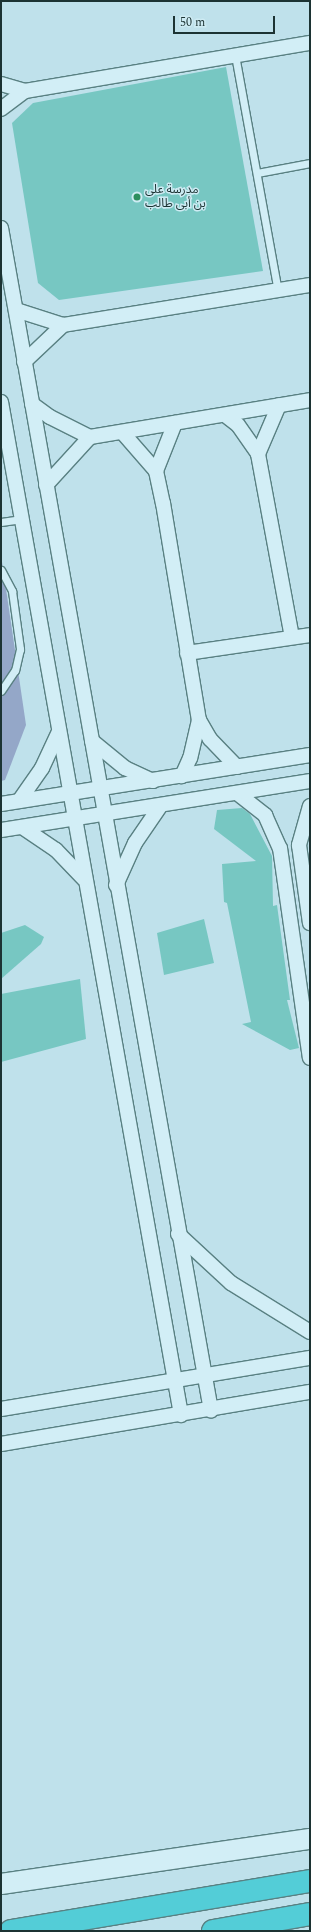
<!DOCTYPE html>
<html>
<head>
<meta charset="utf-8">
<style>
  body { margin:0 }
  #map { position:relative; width:311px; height:1932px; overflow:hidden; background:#bfe1eb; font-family:Spectral,"Noto Sans Arabic",serif }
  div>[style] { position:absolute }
  .green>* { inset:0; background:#94a7c8 }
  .building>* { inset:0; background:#77c7c2 }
  .roads { filter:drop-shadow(1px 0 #598082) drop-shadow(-1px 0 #598082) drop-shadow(0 1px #598082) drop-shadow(0 -1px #598082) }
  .lane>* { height:7px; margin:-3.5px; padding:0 3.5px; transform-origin:3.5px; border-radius:3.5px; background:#d2eef6 }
  .street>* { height:14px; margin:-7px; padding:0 7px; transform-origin:7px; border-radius:7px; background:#d2eef6 }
  .secondary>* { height:20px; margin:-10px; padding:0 10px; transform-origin:10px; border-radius:10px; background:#d2eef6 }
  .highway>* { height:22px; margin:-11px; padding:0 11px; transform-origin:11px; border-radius:11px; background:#53cdd7 }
  .dots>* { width:11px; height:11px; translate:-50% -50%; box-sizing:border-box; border:2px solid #ceebf3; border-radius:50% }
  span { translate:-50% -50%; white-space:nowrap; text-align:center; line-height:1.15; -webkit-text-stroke:3px #ceebf3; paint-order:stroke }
  .poi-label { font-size:12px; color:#1c3333 }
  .left { translate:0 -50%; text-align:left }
  .frame { position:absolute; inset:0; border:2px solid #1c3333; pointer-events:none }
  .scale { position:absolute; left:173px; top:16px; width:102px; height:18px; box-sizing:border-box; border:2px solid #1c3333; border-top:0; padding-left:5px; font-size:12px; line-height:14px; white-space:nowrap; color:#1c3333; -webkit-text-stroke:3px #ceebf3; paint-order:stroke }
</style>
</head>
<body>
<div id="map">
  <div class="green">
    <i style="clip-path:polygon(1px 555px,26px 725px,5px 780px,1px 781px)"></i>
  </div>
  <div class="building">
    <i style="clip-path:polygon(226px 67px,263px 271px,59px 300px,38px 283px,12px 123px,33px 103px)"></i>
    <i style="clip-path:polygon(242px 808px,250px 814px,272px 856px,273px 906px,277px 905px,290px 1000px,287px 1000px,299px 1048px,290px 1050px,242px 1024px,251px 1022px,227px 903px,224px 902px,222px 864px,256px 861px,214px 829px,217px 810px)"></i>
    <i style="clip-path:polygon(204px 919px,214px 963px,164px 975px,157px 933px)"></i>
    <i style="clip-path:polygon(25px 925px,44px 937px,41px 944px,1px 979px,1px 933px)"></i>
    <i style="clip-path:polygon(80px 979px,86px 1039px,1px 1062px,1px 994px)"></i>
  </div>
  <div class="roads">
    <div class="lane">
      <i style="left:235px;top:55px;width:240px;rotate:79.7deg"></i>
      <i style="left:257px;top:173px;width:54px;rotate:-10.7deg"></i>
      <i style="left:1px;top:522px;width:21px;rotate:-8deg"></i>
      <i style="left:1px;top:570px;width:24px;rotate:62deg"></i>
      <i style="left:12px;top:591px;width:59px;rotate:82.1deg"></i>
      <i style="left:20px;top:649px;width:22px;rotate:103deg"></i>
      <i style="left:15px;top:670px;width:25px;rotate:124deg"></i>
    </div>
    <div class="street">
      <i style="left:1px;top:84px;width:25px;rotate:16deg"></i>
      <i style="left:1px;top:109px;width:30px;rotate:-37deg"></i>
      <i style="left:25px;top:91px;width:289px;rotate:-9.6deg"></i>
      <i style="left:1px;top:228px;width:1201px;rotate:79.93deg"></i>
      <i style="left:16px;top:310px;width:49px;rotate:17.7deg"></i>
      <i style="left:63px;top:325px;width:250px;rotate:-9.2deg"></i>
      <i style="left:24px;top:362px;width:54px;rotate:-43.5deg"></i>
      <i style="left:1px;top:402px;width:1029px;rotate:79.92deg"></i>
      <i style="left:32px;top:404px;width:22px;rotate:36deg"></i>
      <i style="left:50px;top:417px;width:45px;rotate:26.6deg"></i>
      <i style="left:90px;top:437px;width:223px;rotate:-9.5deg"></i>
      <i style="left:225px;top:415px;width:16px;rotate:38deg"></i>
      <i style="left:238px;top:425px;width:35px;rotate:55deg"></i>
      <i style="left:258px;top:454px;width:186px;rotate:79.5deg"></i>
      <i style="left:122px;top:432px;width:52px;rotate:48.9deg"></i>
      <i style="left:156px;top:471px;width:33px;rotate:78deg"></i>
      <i style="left:163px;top:503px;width:220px;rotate:80.6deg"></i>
      <i style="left:199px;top:720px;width:39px;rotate:103deg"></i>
      <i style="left:190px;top:758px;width:20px;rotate:114deg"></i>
      <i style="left:258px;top:454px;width:53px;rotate:-66.8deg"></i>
      <i style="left:156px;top:471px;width:52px;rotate:-68.4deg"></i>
      <i style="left:46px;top:485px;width:65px;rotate:-47.5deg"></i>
      <i style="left:187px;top:653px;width:124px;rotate:-8.3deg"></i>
      <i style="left:199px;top:720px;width:22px;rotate:60deg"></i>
      <i style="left:210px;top:739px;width:39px;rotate:46deg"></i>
      <i style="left:92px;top:741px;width:43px;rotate:39.3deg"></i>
      <i style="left:125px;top:768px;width:31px;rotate:25deg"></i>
      <i style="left:237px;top:793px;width:36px;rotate:38deg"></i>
      <i style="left:265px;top:815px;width:36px;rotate:66deg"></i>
      <i style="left:280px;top:848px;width:212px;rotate:81.9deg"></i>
      <i style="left:19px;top:801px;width:40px;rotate:-55.1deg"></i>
      <i style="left:42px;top:768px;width:40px;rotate:-65deg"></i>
      <i style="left:1px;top:804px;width:313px;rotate:-9deg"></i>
      <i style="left:310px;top:806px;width:41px;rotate:105.8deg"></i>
      <i style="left:299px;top:845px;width:79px;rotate:82deg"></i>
      <i style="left:22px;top:827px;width:41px;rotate:34.1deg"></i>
      <i style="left:56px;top:850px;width:40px;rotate:46deg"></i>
      <i style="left:1px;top:830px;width:313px;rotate:-9deg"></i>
      <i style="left:116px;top:885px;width:46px;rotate:-65.7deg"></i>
      <i style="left:135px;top:843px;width:46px;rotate:-55.6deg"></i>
      <i style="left:178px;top:1234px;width:72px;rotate:42.8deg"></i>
      <i style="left:231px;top:1283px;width:93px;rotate:31.8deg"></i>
      <i style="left:1px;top:1409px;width:313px;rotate:-9.4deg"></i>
      <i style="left:1px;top:1444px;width:313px;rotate:-9.6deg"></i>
    </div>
    <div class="secondary">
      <i style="left:1px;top:1884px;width:312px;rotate:-8.3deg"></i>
    </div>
    <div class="highway">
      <i style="left:11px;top:1931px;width:303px;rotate:-9.5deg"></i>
      <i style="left:213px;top:1931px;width:98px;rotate:-9.9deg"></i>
    </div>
  </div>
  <div class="dots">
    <i style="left:137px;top:197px;background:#2c8e5e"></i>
  </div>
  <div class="poi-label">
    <span class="left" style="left:145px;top:197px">مدرسة على<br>بن أبى طالب</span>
  </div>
  <div class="frame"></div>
  <div class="scale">50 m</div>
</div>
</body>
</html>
